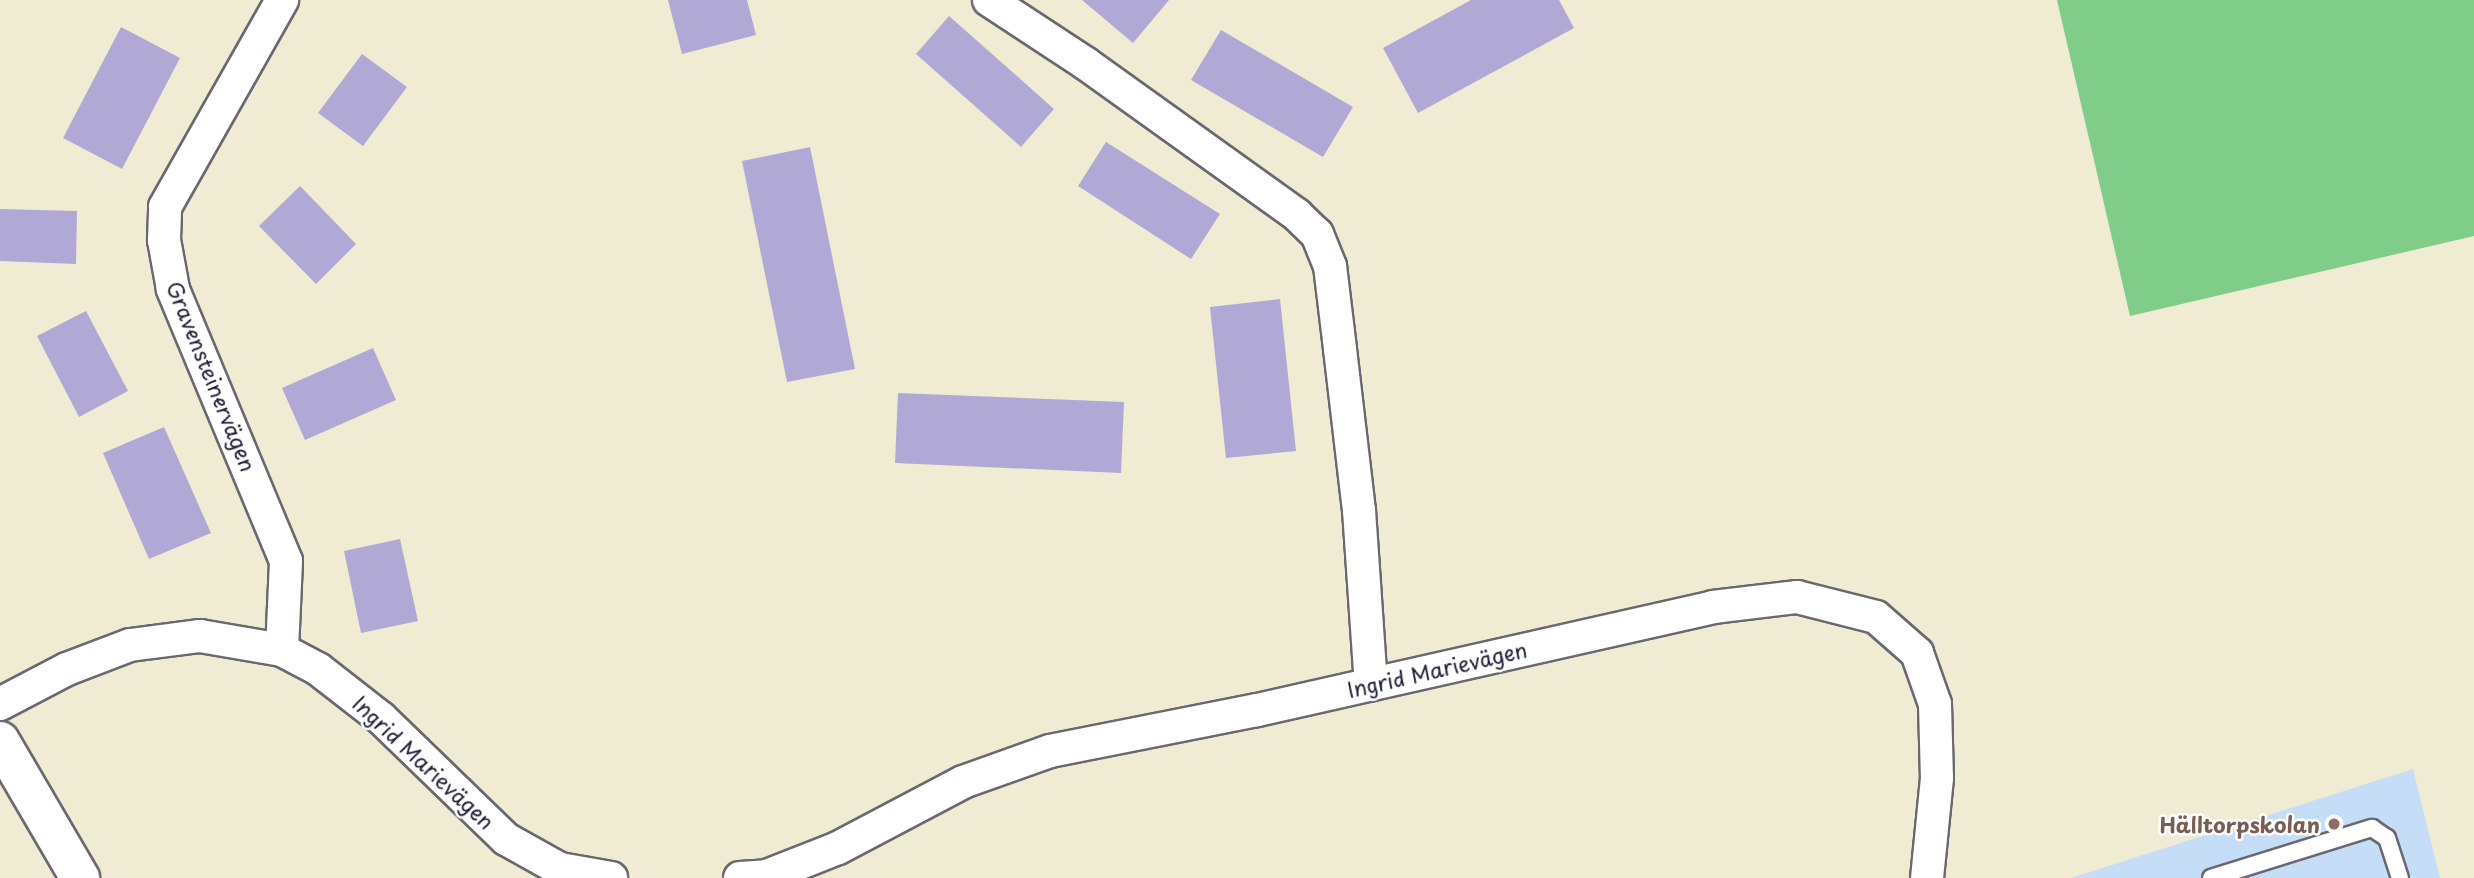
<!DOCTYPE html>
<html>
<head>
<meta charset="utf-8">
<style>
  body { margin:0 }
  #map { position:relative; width:2474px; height:878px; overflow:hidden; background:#f0ebd3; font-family:"Playpen Sans",sans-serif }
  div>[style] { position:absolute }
  .built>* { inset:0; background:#c6ddf8 }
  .green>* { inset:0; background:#80cc89 }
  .building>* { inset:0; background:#b0a9d6 }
  .roads { filter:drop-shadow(2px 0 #6a6870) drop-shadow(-2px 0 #6a6870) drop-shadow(0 2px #6a6870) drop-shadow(0 -2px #6a6870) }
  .service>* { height:16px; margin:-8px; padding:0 8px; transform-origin:8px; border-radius:8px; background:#fff }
  .minor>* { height:32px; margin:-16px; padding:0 16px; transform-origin:16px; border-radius:16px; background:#fff }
  .tertiary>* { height:38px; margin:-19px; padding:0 19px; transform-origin:19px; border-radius:19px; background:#fff }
  .dots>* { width:19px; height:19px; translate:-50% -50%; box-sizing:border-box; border:4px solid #fff; border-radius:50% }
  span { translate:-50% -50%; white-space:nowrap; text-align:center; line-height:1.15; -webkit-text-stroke:5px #fff; paint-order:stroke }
  .street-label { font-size:21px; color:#22223b }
  .education-label { font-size:21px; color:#785e54; font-weight:700 }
  .right { translate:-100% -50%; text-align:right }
</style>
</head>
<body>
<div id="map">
  <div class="built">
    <i style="clip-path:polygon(2413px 769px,2440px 878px,2071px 878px)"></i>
  </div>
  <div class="green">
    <i style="clip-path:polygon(2057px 0,2474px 0,2474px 236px,2130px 316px)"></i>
  </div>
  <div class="building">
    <i style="clip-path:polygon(668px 0,747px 0,756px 35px,682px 54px)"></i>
    <i style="clip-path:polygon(1082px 0,1169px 0,1133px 43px)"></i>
    <i style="clip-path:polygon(1471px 0,1559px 0,1574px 28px,1418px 113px,1383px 48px)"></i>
    <i style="clip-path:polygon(949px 16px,1054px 109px,1021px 147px,916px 54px)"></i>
    <i style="clip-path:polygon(121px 27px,180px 58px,122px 169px,63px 138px)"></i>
    <i style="clip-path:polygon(1221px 30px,1353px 107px,1323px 157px,1191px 80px)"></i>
    <i style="clip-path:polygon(362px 54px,407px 87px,363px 146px,318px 113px)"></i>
    <i style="clip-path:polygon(1106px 142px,1220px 214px,1191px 259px,1078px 186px)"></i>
    <i style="clip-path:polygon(810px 147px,855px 369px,787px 382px,742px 161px)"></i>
    <i style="clip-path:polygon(300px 186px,356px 244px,316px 284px,259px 226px)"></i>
    <i style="clip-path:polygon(0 209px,77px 211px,76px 264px,0 261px)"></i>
    <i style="clip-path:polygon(1280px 299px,1296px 451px,1226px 458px,1210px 307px)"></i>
    <i style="clip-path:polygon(86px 311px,128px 391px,79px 417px,37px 336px)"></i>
    <i style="clip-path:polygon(373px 348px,396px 400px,305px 440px,282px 388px)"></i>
    <i style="clip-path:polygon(898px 393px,1124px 402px,1121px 473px,895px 463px)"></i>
    <i style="clip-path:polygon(164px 427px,211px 533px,149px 559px,103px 453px)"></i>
    <i style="clip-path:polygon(400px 539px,418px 621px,361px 633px,344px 551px)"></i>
  </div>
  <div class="roads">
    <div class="service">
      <i style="left:2211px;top:878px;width:169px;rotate:-17.3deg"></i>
      <i style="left:2372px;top:828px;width:18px;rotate:34deg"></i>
      <i style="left:2387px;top:838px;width:42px;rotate:72deg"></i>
    </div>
    <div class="minor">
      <i style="left:989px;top:0;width:115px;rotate:33.3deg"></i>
      <i style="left:1085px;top:63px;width:261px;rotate:35.6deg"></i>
      <i style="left:1297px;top:215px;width:28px;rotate:44deg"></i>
      <i style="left:1317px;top:234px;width:35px;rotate:68deg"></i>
      <i style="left:1330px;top:266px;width:84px;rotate:83.1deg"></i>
      <i style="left:1340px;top:349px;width:162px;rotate:83.3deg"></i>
      <i style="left:1359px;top:510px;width:175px;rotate:86.1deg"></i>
      <i style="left:282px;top:650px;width:89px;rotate:-87.4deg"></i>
      <i style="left:286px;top:561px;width:295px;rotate:-112.6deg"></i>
      <i style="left:173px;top:289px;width:50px;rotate:-100.4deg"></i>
      <i style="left:164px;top:240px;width:33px;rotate:-88deg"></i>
      <i style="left:165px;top:207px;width:238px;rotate:-60.5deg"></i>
      <i style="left:0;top:704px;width:76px;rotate:-27.6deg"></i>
      <i style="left:67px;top:669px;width:67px;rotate:-20.9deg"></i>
      <i style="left:130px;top:645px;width:71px;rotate:-7.3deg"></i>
      <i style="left:200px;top:636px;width:83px;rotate:9.7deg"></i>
      <i style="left:282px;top:650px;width:41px;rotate:27.8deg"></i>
      <i style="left:318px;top:669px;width:80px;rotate:37.9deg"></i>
      <i style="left:381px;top:718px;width:174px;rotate:44.1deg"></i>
      <i style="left:506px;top:839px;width:62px;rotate:29.1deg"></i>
      <i style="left:560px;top:869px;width:52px;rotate:10deg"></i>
      <i style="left:740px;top:878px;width:27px;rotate:-4deg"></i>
      <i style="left:767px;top:876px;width:76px;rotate:-21.5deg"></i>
      <i style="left:838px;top:848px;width:141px;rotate:-27.8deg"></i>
      <i style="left:963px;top:782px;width:92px;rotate:-19.6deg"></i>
      <i style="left:1050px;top:751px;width:211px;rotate:-11.2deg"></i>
      <i style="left:1257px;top:710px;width:467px;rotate:-12.7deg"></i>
      <i style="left:1713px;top:607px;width:85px;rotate:-6.8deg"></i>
      <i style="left:1797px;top:597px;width:81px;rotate:14.2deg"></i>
      <i style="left:1876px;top:617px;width:55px;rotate:41.3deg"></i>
      <i style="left:1917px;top:653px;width:54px;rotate:70.6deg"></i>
      <i style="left:1935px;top:704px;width:74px;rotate:88.5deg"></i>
      <i style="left:1937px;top:778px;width:100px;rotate:95.7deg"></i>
    </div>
    <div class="tertiary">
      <i style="left:0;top:741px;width:159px;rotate:59.7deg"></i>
    </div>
  </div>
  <div class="dots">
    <i style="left:2334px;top:824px;background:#8d6e63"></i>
  </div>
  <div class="street-label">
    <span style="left:212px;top:376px;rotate:68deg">Gravensteinervägen</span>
    <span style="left:1437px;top:669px;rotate:-13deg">Ingrid Marievägen</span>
    <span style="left:424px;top:762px;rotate:43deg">Ingrid Marievägen</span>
  </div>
  <div class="education-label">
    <span class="right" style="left:2320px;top:824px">Hälltorpskolan</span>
  </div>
</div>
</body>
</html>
